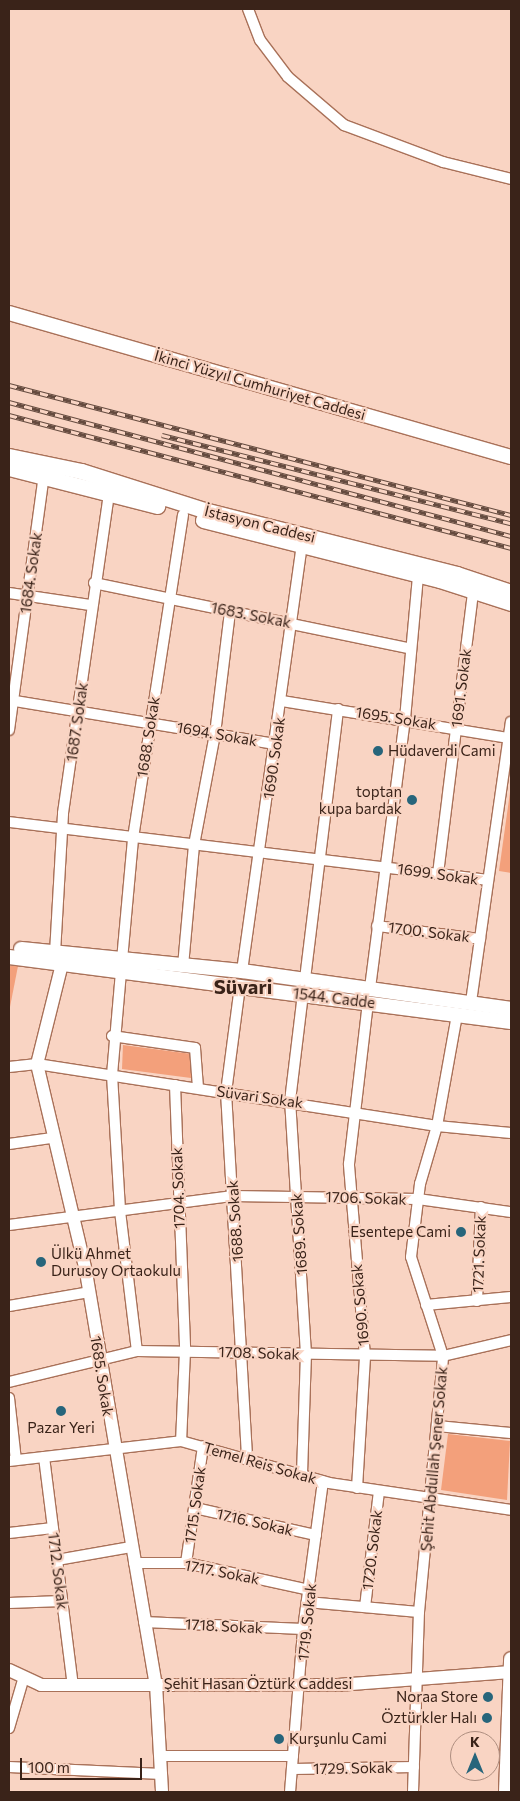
<!DOCTYPE html>
<html>
<head>
<meta charset="utf-8">
<style>
  body { margin:0 }
  #map { position:relative; width:520px; height:1801px; overflow:hidden; background:#f9d4c3; font-family:Commissioner,sans-serif }
  div>[style] { position:absolute }
  .green>* { inset:0; background:#f3a07b }
  .roads { filter:drop-shadow(1px 0 #a97159) drop-shadow(-1px 0 #a97159) drop-shadow(0 1px #a97159) drop-shadow(0 -1px #a97159) }
  .minor>* { height:10px; margin:-5px; padding:0 5px; transform-origin:5px; border-radius:5px; background:#fff }
  .tertiary>* { height:12px; margin:-6px; padding:0 6px; transform-origin:6px; border-radius:6px; background:#fff }
  .secondary>* { height:14px; margin:-7px; padding:0 7px; transform-origin:7px; border-radius:7px; background:#fff }
  .primary>* { height:15px; margin:-7.5px; padding:0 7.5px; transform-origin:7.5px; border-radius:7.5px; background:#fff }
  .rail>* { height:4.5px; margin-top:-2.25px; transform-origin:0; background:repeating-linear-gradient(90deg,#f9d4c3 0 8px,#654b3f 0 16px); box-sizing:border-box; border-block:1px solid #654b3f }
  .dots>* { width:14px; height:14px; translate:-50% -50%; box-sizing:border-box; border:2px solid #f9d4c3; border-radius:50% }
  span { translate:-50% -50%; white-space:nowrap; text-align:center; line-height:1.15; -webkit-text-stroke:4.5px #f9d4c3; paint-order:stroke }
  .street-label { font-size:15px; color:#3a2319 }
  .poi-label { font-size:15px; color:#3a2319 }
  .left { translate:0 -50%; text-align:left }
  .right { translate:-100% -50%; text-align:right }
  .district-label { font-size:20px; color:#3a2319; font-weight:700 }
  .frame { position:absolute; inset:0; border:10px solid #3a2319; pointer-events:none }
  .north { position:absolute; left:450px; top:1731px; width:50px; height:50px; box-sizing:border-box; background:#f9d4c3; border:1px solid #ad8d7f; border-radius:50%; rotate:0deg; font-size:14px; font-weight:700; line-height:20px; text-align:center; color:#3a2319 }
  .north::after { content:''; display:block; margin:auto; width:18px; height:22px; background:#27657b; clip-path:polygon(50% 0,100% 100%,50% 72%,0 100%) }
  .scale { position:absolute; left:20px; top:1758px; width:122px; height:22px; box-sizing:border-box; border:2px solid #3a2319; border-top:0; padding-left:6px; font-size:15px; line-height:18px; white-space:nowrap; color:#3a2319; -webkit-text-stroke:4px #f9d4c3; paint-order:stroke }
</style>
</head>
<body>
<div id="map">
  <div class="green">
    <i style="clip-path:polygon(511px 785px,511px 873px,499px 871px)"></i>
    <i style="clip-path:polygon(9px 966px,18px 966px,9px 1012px)"></i>
    <i style="clip-path:polygon(123px 1045px,192px 1054px,191px 1078px,122px 1069px)"></i>
    <i style="clip-path:polygon(448px 1434px,510px 1441px,507px 1500px,441px 1490px)"></i>
  </div>
  <div class="roads">
    <div class="minor">
      <i style="left:248px;top:9px;width:33px;rotate:69deg"></i>
      <i style="left:260px;top:40px;width:46px;rotate:52.9deg"></i>
      <i style="left:288px;top:77px;width:74px;rotate:40.6deg"></i>
      <i style="left:344px;top:125px;width:106px;rotate:20.5deg"></i>
      <i style="left:443px;top:162px;width:70px;rotate:14deg"></i>
      <i style="left:94px;top:583px;width:322px;rotate:11.7deg"></i>
      <i style="left:9px;top:593px;width:82px;rotate:8.4deg"></i>
      <i style="left:9px;top:700px;width:271px;rotate:9.4deg"></i>
      <i style="left:282px;top:701px;width:230px;rotate:9.3deg"></i>
      <i style="left:9px;top:730px;width:256px;rotate:-82.2deg"></i>
      <i style="left:9px;top:822px;width:482px;rotate:6.9deg"></i>
      <i style="left:438px;top:874px;width:285px;rotate:-82.9deg"></i>
      <i style="left:377px;top:926px;width:104px;rotate:7.2deg"></i>
      <i style="left:55px;top:953px;width:140px;rotate:-86.7deg"></i>
      <i style="left:63px;top:813px;width:324px;rotate:-81.8deg"></i>
      <i style="left:122px;top:960px;width:122px;rotate:-84.8deg"></i>
      <i style="left:133px;top:838px;width:327px;rotate:-81.2deg"></i>
      <i style="left:183px;top:966px;width:121px;rotate:-84.8deg"></i>
      <i style="left:194px;top:845px;width:113px;rotate:-79.3deg"></i>
      <i style="left:215px;top:734px;width:124px;rotate:-83deg"></i>
      <i style="left:242px;top:971px;width:431px;rotate:-82deg"></i>
      <i style="left:121px;top:972px;width:103px;rotate:95deg"></i>
      <i style="left:112px;top:1075px;width:136px;rotate:86.6deg"></i>
      <i style="left:120px;top:1211px;width:141px;rotate:83.1deg"></i>
      <i style="left:305px;top:979px;width:272px;rotate:-83deg"></i>
      <i style="left:240px;top:986px;width:107px;rotate:97.5deg"></i>
      <i style="left:226px;top:1092px;width:366px;rotate:86.7deg"></i>
      <i style="left:370px;top:988px;width:271px;rotate:-82.6deg"></i>
      <i style="left:405px;top:719px;width:145px;rotate:-84.8deg"></i>
      <i style="left:471px;top:1002px;width:283px;rotate:-81.9deg"></i>
      <i style="left:112px;top:1036px;width:84px;rotate:8.2deg"></i>
      <i style="left:195px;top:1048px;width:40px;rotate:85.7deg"></i>
      <i style="left:9px;top:1067px;width:28px;rotate:-6deg"></i>
      <i style="left:37px;top:1064px;width:405px;rotate:8.8deg"></i>
      <i style="left:437px;top:1126px;width:74px;rotate:5.4deg"></i>
      <i style="left:175px;top:1085px;width:266px;rotate:87.8deg"></i>
      <i style="left:185px;top:1351px;width:90px;rotate:92.5deg"></i>
      <i style="left:9px;top:1144px;width:42px;rotate:-8.1deg"></i>
      <i style="left:9px;top:1225px;width:226px;rotate:-7.4deg"></i>
      <i style="left:233px;top:1196px;width:185px;rotate:0.9deg"></i>
      <i style="left:418px;top:1199px;width:94px;rotate:8deg"></i>
      <i style="left:477px;top:1301px;width:94px;rotate:-87.6deg"></i>
      <i style="left:426px;top:1305px;width:85px;rotate:-5.4deg"></i>
      <i style="left:9px;top:1306px;width:81px;rotate:-9.9deg"></i>
      <i style="left:9px;top:1382px;width:132px;rotate:-13.6deg"></i>
      <i style="left:137px;top:1351px;width:306px;rotate:0.9deg"></i>
      <i style="left:443px;top:1356px;width:70px;rotate:-13.2deg"></i>
      <i style="left:9px;top:1398px;width:62px;rotate:83.6deg"></i>
      <i style="left:437px;top:1426px;width:74px;rotate:5.4deg"></i>
      <i style="left:44px;top:1457px;width:230px;rotate:82.8deg"></i>
      <i style="left:9px;top:1461px;width:173px;rotate:-6.6deg"></i>
      <i style="left:181px;top:1441px;width:154px;rotate:15.8deg"></i>
      <i style="left:329px;top:1483px;width:184px;rotate:8.4deg"></i>
      <i style="left:302px;top:1474px;width:120px;rotate:-88.1deg"></i>
      <i style="left:306px;top:1354px;width:254px;rotate:-93.6deg"></i>
      <i style="left:290px;top:1101px;width:108px;rotate:-83.1deg"></i>
      <i style="left:357px;top:1488px;width:132px;rotate:-86.5deg"></i>
      <i style="left:365px;top:1356px;width:193px;rotate:-94.8deg"></i>
      <i style="left:349px;top:1164px;width:163px;rotate:-83.3deg"></i>
      <i style="left:195px;top:1508px;width:124px;rotate:12.6deg"></i>
      <i style="left:9px;top:1533px;width:44px;rotate:-6.5deg"></i>
      <i style="left:57px;top:1560px;width:75px;rotate:-10deg"></i>
      <i style="left:134px;top:1563px;width:52px"></i>
      <i style="left:186px;top:1563px;width:127px;rotate:12.3deg"></i>
      <i style="left:186px;top:1563px;width:118px;rotate:-81.7deg"></i>
      <i style="left:307px;top:1602px;width:112px;rotate:5.1deg"></i>
      <i style="left:9px;top:1603px;width:53px;rotate:-2.2deg"></i>
      <i style="left:365px;top:1607px;width:116px;rotate:-83.1deg"></i>
      <i style="left:144px;top:1622px;width:159px;rotate:2.5deg"></i>
      <i style="left:9px;top:1728px;width:50px;rotate:-73.7deg"></i>
      <i style="left:162px;top:1756px;width:131px"></i>
      <i style="left:9px;top:1767px;width:153px;rotate:2.6deg"></i>
      <i style="left:293px;top:1769px;width:121px;rotate:-0.9deg"></i>
      <i style="left:290px;top:1792px;width:164px;rotate:-85.4deg"></i>
      <i style="left:303px;top:1629px;width:149px;rotate:-82.3deg"></i>
      <i style="left:413px;top:1792px;width:180px;rotate:-88.1deg"></i>
      <i style="left:419px;top:1612px;width:257px;rotate:-84.6deg"></i>
      <i style="left:443px;top:1356px;width:104px;rotate:-107.9deg"></i>
      <i style="left:411px;top:1257px;width:74px;rotate:-83deg"></i>
      <i style="left:420px;top:1184px;width:60px;rotate:-73.7deg"></i>
      <i style="left:437px;top:1126px;width:113px;rotate:-79.8deg"></i>
    </div>
    <div class="tertiary">
      <i style="left:62px;top:964px;width:103px;rotate:104deg"></i>
      <i style="left:37px;top:1064px;width:214px;rotate:76.7deg"></i>
      <i style="left:86px;top:1272px;width:418px;rotate:80.4deg"></i>
      <i style="left:156px;top:1684px;width:108px;rotate:86.8deg"></i>
      <i style="left:9px;top:1670px;width:35px;rotate:25deg"></i>
      <i style="left:41px;top:1685px;width:297px"></i>
      <i style="left:338px;top:1685px;width:173px;rotate:-4.3deg"></i>
    </div>
    <div class="secondary">
      <i style="left:9px;top:313px;width:522px;rotate:16.01deg"></i>
      <i style="left:21px;top:949px;width:222px;rotate:5.7deg"></i>
      <i style="left:242px;top:971px;width:272px;rotate:8deg"></i>
      <i style="left:9px;top:957px;width:506px;rotate:7.38deg"></i>
      <i style="left:506px;top:1792px;width:133px;rotate:-87.8deg"></i>
    </div>
    <div class="primary">
      <i style="left:9px;top:456px;width:74px;rotate:11.8deg"></i>
      <i style="left:81px;top:471px;width:129px;rotate:17.6deg"></i>
      <i style="left:204px;top:510px;width:261px;rotate:14.2deg"></i>
      <i style="left:457px;top:574px;width:57px;rotate:18.4deg"></i>
      <i style="left:9px;top:468px;width:153px;rotate:14.4deg"></i>
      <i style="left:203px;top:520px;width:244px;rotate:14.2deg"></i>
      <i style="left:440px;top:580px;width:75px;rotate:17.9deg"></i>
    </div>
  </div>
  <div class="rail">
    <i style="left:9px;top:385px;width:519px;rotate:14.52deg"></i>
    <i style="left:9px;top:402px;width:520px;rotate:14.95deg"></i>
    <i style="left:9px;top:415px;width:519px;rotate:14.84deg"></i>
    <i style="left:162px;top:435px;width:360px;rotate:14.2deg"></i>
  </div>
  <div class="dots">
    <i style="left:378px;top:751px;background:#27657b"></i>
    <i style="left:412px;top:800px;background:#27657b"></i>
    <i style="left:461px;top:1232px;background:#27657b"></i>
    <i style="left:41px;top:1262px;background:#27657b"></i>
    <i style="left:61px;top:1411px;background:#27657b"></i>
    <i style="left:488px;top:1697px;background:#27657b"></i>
    <i style="left:487px;top:1718px;background:#27657b"></i>
    <i style="left:279px;top:1739px;background:#27657b"></i>
  </div>
  <div class="street-label">
    <span style="left:260px;top:385px;rotate:16deg">İkinci Yüzyıl Cumhuriyet Caddesi</span>
    <span style="left:260px;top:524px;rotate:14deg">İstasyon Caddesi</span>
    <span style="left:31px;top:573px;rotate:-82deg">1684. Sokak</span>
    <span style="left:251px;top:615px;rotate:11deg">1683. Sokak</span>
    <span style="left:461px;top:688px;rotate:-83deg">1691. Sokak</span>
    <span style="left:396px;top:718px;rotate:9deg">1695. Sokak</span>
    <span style="left:77px;top:722px;rotate:-82deg">1687. Sokak</span>
    <span style="left:217px;top:734px;rotate:10deg">1694. Sokak</span>
    <span style="left:148px;top:737px;rotate:-81deg">1688. Sokak</span>
    <span style="left:274px;top:758px;rotate:-82deg">1690. Sokak</span>
    <span style="left:438px;top:874px;rotate:8deg">1699. Sokak</span>
    <span style="left:429px;top:932px;rotate:7deg">1700. Sokak</span>
    <span style="left:334px;top:998px;rotate:7deg">1544. Cadde</span>
    <span style="left:260px;top:1097px;rotate:8deg">Süvari Sokak</span>
    <span style="left:178px;top:1188px;rotate:-92deg">1704. Sokak</span>
    <span style="left:366px;top:1198px;rotate:2deg">1706. Sokak</span>
    <span style="left:235px;top:1221px;rotate:-94deg">1688. Sokak</span>
    <span style="left:299px;top:1234px;rotate:-94deg">1689. Sokak</span>
    <span style="left:479px;top:1254px;rotate:-88deg">1721. Sokak</span>
    <span style="left:360px;top:1305px;rotate:-95deg">1690. Sokak</span>
    <span style="left:259px;top:1353px;rotate:2deg">1708. Sokak</span>
    <span style="left:102px;top:1376px;rotate:81deg">1685. Sokak</span>
    <span style="left:434px;top:1459px;rotate:-85deg">Şehit Abdullah Şener Sokak</span>
    <span style="left:260px;top:1463px;rotate:16deg">Temel Reis Sokak</span>
    <span style="left:195px;top:1505px;rotate:-82deg">1715. Sokak</span>
    <span style="left:255px;top:1522px;rotate:13deg">1716. Sokak</span>
    <span style="left:372px;top:1550px;rotate:-83deg">1720. Sokak</span>
    <span style="left:58px;top:1571px;rotate:83deg">1712. Sokak</span>
    <span style="left:222px;top:1572px;rotate:11deg">1717. Sokak</span>
    <span style="left:307px;top:1622px;rotate:-84deg">1719. Sokak</span>
    <span style="left:224px;top:1626px;rotate:3deg">1718. Sokak</span>
    <span style="left:258px;top:1684px">Şehit Hasan Öztürk Caddesi</span>
    <span style="left:353px;top:1768px;rotate:-1deg">1729. Sokak</span>
  </div>
  <div class="poi-label">
    <span class="left" style="left:388px;top:751px">Hüdaverdi Cami</span>
    <span class="right" style="left:402px;top:800px">toptan<br>kupa bardak</span>
    <span class="right" style="left:451px;top:1232px">Esentepe Cami</span>
    <span class="left" style="left:51px;top:1262px">Ülkü Ahmet<br>Durusoy Ortaokulu</span>
    <span style="left:61px;top:1428px">Pazar Yeri</span>
    <span class="right" style="left:478px;top:1697px">Noraa Store</span>
    <span class="right" style="left:477px;top:1718px">Öztürkler Halı</span>
    <span class="left" style="left:289px;top:1739px">Kurşunlu Cami</span>
  </div>
  <div class="district-label">
    <span style="left:243px;top:986px">Süvari</span>
  </div>
  <div class="frame"></div>
  <div class="north">K</div>
  <div class="scale">100 m</div>
</div>
</body>
</html>
